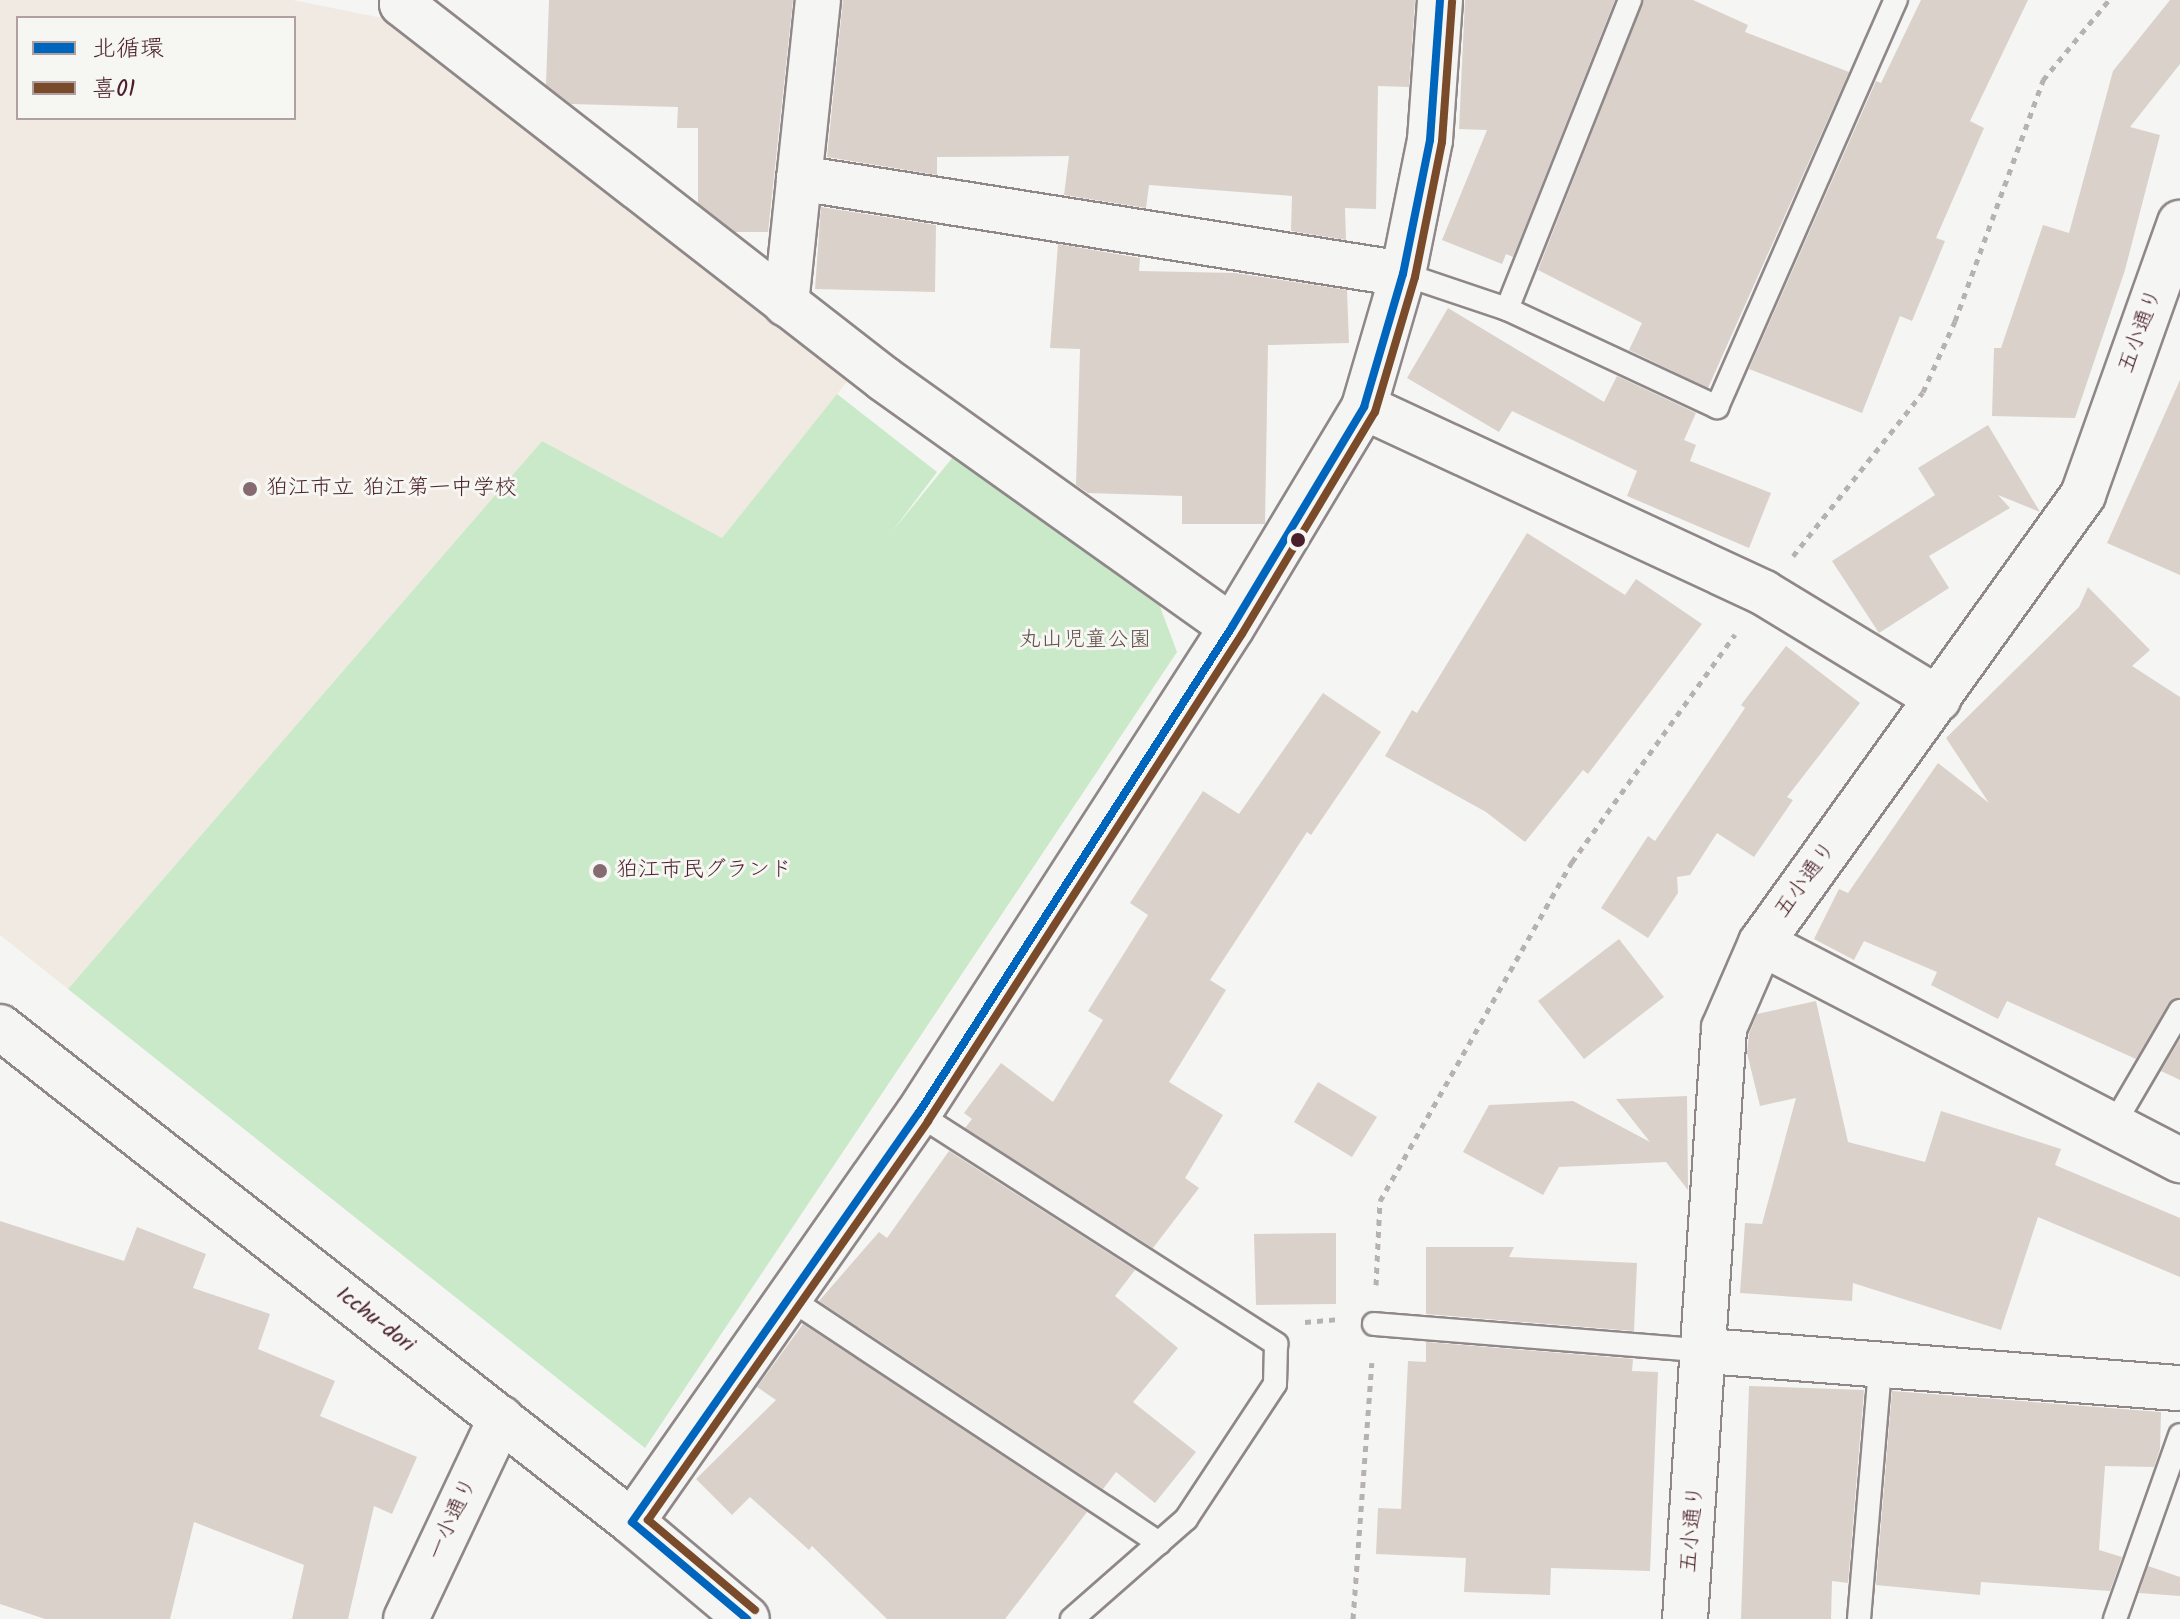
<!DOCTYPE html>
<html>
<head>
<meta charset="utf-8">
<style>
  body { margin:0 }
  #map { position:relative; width:2180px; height:1619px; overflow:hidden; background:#f5f5f3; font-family:Kalam,"Klee One",sans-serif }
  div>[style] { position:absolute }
  .built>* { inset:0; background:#f1eae2 }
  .green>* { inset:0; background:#c9e9c8 }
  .building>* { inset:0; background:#dad1ca }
  .path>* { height:5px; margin-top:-2.5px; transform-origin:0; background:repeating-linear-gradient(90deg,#b6b2b2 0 6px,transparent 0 12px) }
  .roads { filter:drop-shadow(2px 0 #8f8788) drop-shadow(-2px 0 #8f8788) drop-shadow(0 2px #8f8788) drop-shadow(0 -2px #8f8788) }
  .lane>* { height:22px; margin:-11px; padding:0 11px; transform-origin:11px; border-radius:11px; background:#f5f5f3 }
  .street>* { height:44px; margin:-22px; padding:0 22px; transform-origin:22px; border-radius:22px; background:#f5f5f3 }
  .secondary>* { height:44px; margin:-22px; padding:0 22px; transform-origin:22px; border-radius:22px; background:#f5f5f3 }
  .bus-1>* { height:8px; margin:-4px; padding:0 4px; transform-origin:4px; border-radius:4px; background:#0065bd }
  .bus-2>* { height:8px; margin:-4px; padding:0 4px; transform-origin:4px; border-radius:4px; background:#7a4b2a }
  .dots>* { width:22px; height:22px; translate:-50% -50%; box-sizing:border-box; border:4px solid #f6f6f2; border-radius:50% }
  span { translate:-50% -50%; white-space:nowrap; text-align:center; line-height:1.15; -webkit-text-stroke:6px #f6f6f2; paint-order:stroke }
  .street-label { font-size:22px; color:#4a1f2b }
  .poi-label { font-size:22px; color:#4a1f2b }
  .left { translate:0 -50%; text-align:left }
  .park-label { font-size:22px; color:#614f49 }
  .legend { position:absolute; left:16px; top:16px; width:280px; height:104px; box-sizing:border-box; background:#f6f6f2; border:2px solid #b1a0a2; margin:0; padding:10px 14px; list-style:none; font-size:24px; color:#4a1f2b }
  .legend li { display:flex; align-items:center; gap:16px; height:40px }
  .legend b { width:40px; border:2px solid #b1a0a2 }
</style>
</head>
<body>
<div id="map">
  <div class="built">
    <i style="clip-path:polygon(evenodd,0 0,293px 0,387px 19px,862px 363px,722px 538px,542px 441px,68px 989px,0 935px,0 0,18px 18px,294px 18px,294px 118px,18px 118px,18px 18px)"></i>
  </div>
  <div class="green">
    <i style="clip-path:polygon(837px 394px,937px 472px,891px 533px,953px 457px,1156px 596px,1177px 652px,645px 1448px,68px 989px,542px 441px,722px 538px)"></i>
  </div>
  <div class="building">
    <i style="clip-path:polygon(549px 0,793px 0,768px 232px,735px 232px,698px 203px,698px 128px,677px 128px,678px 107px,571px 104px,546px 85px)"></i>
    <i style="clip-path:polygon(843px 0,1415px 0,1409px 87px,1378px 86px,1376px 209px,1345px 208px,1346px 240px,1291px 231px,1292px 196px,1149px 185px,1146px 208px,1064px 195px,1069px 156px,937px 157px,937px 175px,827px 157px)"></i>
    <i style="clip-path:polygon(1465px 0,1615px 0,1513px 257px,1506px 254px,1502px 264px,1442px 240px,1487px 130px,1459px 129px)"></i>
    <i style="clip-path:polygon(1644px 0,1693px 0,1748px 25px,1745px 32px,1849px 72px,1708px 388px,1629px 350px,1642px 323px,1538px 270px)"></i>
    <i style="clip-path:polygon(1921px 0,2028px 0,1970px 121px,1984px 128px,1936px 238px,1945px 241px,1912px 321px,1900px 316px,1862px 413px,1749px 369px,1876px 81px,1881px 83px)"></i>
    <i style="clip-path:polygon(2170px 0,2180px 0,2180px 64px,2130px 127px,2160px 135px,2125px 270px,2075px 418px,1992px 416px,1994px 348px,2001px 348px,2043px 225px,2069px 233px,2113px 71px)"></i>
    <i style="clip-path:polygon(821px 207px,936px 225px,935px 292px,815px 289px)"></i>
    <i style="clip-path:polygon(1058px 244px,1140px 258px,1139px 271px,1235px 273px,1347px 290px,1349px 343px,1268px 345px,1265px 524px,1182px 524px,1182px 496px,1088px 493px,1076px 485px,1080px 349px,1050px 348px)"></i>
    <i style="clip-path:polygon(1448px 308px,1604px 402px,1617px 376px,1696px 413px,1684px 440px,1696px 445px,1690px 461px,1771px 493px,1749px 548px,1627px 496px,1637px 471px,1512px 411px,1499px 432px,1407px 378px)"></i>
    <i style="clip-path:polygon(2180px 380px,2180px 575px,2107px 543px)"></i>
    <i style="clip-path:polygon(1988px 425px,2040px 512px,1998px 495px,2010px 508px,1929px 556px,1949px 588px,1879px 633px,1832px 561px,1935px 495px,1918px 468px)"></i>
    <i style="clip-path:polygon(1527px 533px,1625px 595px,1636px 579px,1702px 624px,1588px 774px,1583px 770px,1525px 842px,1486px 812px,1385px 756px,1412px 710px,1417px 713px)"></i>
    <i style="clip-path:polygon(2088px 587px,2150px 650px,2132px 666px,2180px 697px,2180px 997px,2168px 1004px,2136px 1059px,2007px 1001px,1998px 1019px,1931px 985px,1937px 972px,1864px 941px,1854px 960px,1814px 939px,1839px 889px,1848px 893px,1938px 763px,1989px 803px,1946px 738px,2079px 607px)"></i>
    <i style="clip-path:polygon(1786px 646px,1860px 703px,1787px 797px,1793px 800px,1754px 857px,1717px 833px,1690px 875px,1677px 877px,1678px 893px,1648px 938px,1601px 908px,1648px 836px,1655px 841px,1745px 708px,1741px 705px)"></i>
    <i style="clip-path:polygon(1323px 693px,1381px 732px,1311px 835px,1307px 832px,1210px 980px,1226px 990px,1169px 1082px,1223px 1115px,1185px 1178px,1199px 1188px,1153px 1248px,965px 1128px,972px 1119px,964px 1113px,1001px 1063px,1053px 1102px,1103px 1020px,1088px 1011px,1148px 915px,1130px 903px,1203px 791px,1239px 814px)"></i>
    <i style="clip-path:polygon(1619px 939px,1664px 997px,1584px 1059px,1538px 1001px)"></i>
    <i style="clip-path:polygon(1816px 1001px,1848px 1142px,1925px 1162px,1941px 1111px,2061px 1149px,2055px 1165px,2180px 1218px,2180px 1277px,2038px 1217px,2001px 1330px,1853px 1283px,1852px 1301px,1740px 1293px,1745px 1223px,1762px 1224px,1796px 1098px,1760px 1106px,1747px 1053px,1749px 1034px,1757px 1014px)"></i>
    <i style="clip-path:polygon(2180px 1039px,2180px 1080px,2161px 1071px)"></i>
    <i style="clip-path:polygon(1318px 1082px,1377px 1117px,1352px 1157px,1294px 1122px)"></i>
    <i style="clip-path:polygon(1687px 1096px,1688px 1190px,1666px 1162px,1559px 1167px,1543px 1195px,1463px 1152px,1489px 1105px,1573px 1101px,1650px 1142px,1616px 1099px)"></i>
    <i style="clip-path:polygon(949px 1151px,1135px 1270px,1115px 1296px,1178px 1348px,1133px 1402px,1196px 1452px,1155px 1503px,1116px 1472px,1103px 1489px,819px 1301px,879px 1232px,887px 1238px)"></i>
    <i style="clip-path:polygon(0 1221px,124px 1261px,137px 1227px,206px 1254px,193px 1288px,270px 1314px,258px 1349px,335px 1381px,320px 1416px,417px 1457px,392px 1514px,374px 1506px,348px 1619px,292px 1619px,304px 1565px,194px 1522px,170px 1619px,45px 1619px,0 1604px)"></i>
    <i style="clip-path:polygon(1336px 1233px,1336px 1304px,1256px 1305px,1254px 1234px)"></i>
    <i style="clip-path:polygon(1426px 1247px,1514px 1247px,1509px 1257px,1637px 1263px,1634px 1331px,1426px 1314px)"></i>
    <i style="clip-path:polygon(803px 1324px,1087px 1512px,1005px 1619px,887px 1619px,812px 1546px,809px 1550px,750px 1497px,732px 1515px,696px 1479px,776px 1400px,757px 1387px)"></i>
    <i style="clip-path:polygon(1426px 1342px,1633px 1359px,1632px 1371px,1658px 1372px,1650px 1571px,1551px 1568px,1550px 1595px,1464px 1592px,1466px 1558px,1376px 1554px,1378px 1508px,1401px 1509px,1408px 1361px,1426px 1362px)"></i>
    <i style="clip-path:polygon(1749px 1386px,1864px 1390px,1848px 1583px,1832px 1581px,1831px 1619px,1741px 1619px)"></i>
    <i style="clip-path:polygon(1892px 1391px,2161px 1412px,2160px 1449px,2154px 1467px,2105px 1466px,2099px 1550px,2122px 1557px,2110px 1591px,1981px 1582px,1980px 1595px,1876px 1585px)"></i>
    <i style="clip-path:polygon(2148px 1566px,2180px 1577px,2180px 1596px,2139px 1593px)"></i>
  </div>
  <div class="path">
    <i style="left:1793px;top:556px;width:209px;rotate:-51.6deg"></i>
    <i style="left:1923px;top:392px;width:78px;rotate:-65.7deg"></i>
    <i style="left:1955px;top:321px;width:257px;rotate:-69.9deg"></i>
    <i style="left:2043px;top:80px;width:104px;rotate:-50.5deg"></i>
    <i style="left:1376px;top:1285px;width:84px;rotate:-87.3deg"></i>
    <i style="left:1380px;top:1201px;width:390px;rotate:-60.5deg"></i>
    <i style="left:1572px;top:862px;width:280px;rotate:-54.4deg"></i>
    <i style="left:1305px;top:1322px;width:33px;rotate:-5deg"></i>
    <i style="left:1353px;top:1619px;width:257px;rotate:-85.8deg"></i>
  </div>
  <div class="roads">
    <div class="lane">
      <i style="left:1403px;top:274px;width:110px;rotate:18.6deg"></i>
      <i style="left:1507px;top:309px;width:232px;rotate:25deg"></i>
      <i style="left:1717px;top:407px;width:445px;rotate:-66.3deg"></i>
      <i style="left:1507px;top:309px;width:333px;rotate:-68.3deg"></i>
      <i style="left:918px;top:1114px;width:426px;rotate:32.7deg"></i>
      <i style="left:1276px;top:1344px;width:40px;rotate:91.4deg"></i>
      <i style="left:1275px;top:1384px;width:162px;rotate:123.4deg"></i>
      <i style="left:1186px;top:1519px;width:152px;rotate:138.7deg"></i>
      <i style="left:2114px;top:1124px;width:131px;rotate:-59.7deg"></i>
      <i style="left:789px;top:1298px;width:444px;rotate:33.5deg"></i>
      <i style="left:1374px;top:1324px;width:334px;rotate:4.6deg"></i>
      <i style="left:1859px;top:1619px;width:253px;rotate:-85.2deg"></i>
      <i style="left:2115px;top:1619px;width:195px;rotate:-70.5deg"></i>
    </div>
    <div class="street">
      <i style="left:403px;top:0;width:4px;rotate:104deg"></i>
      <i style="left:402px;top:4px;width:611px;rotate:37.88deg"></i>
      <i style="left:884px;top:379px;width:427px;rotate:35.5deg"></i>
      <i style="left:799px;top:178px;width:612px;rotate:9.03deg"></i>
      <i style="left:786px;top:304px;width:306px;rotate:-84deg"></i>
      <i style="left:1364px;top:407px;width:441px;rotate:24.9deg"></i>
      <i style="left:1764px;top:593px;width:204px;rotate:31.3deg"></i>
      <i style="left:1761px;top:943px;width:472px;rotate:27.4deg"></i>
      <i style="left:1707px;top:1351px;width:474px;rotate:4.5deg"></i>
      <i style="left:632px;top:1522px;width:498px;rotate:-55deg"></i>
      <i style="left:918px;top:1114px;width:579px;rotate:-57.19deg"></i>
      <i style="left:1232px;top:627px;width:257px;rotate:-59deg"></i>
      <i style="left:1364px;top:407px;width:139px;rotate:-73.7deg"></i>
      <i style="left:1403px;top:274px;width:137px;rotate:-78.6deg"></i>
      <i style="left:1430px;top:140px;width:140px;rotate:-85.9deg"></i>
      <i style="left:406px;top:1619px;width:222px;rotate:-64.7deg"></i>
      <i style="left:1685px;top:1619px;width:592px;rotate:-86.22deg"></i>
      <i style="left:1724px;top:1028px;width:93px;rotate:-66.5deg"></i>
      <i style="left:1761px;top:943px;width:552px;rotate:-54.29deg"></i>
      <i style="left:2083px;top:495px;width:289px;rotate:-70.4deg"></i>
    </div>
    <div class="secondary">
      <i style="left:0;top:1027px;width:803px;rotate:38.07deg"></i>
      <i style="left:632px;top:1522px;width:150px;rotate:40.1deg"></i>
    </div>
  </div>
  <div class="bus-1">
    <i style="left:747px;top:1619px;width:150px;rotate:-139.9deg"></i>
    <i style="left:632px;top:1522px;width:498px;rotate:-55deg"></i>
    <i style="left:918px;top:1114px;width:579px;rotate:-57.19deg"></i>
    <i style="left:1232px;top:627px;width:257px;rotate:-59deg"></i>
    <i style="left:1364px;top:407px;width:139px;rotate:-73.7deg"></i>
    <i style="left:1403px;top:274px;width:137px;rotate:-78.6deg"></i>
    <i style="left:1430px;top:140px;width:140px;rotate:-85.9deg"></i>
  </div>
  <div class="bus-2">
    <i style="left:755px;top:1610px;width:140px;rotate:-139.9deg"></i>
    <i style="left:648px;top:1520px;width:487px;rotate:-54.9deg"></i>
    <i style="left:928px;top:1121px;width:579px;rotate:-57.19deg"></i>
    <i style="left:1242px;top:634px;width:259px;rotate:-59.1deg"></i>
    <i style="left:1375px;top:412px;width:141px;rotate:-73.5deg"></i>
    <i style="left:1415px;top:277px;width:138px;rotate:-78.7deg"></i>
    <i style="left:1442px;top:142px;width:141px;rotate:-85.9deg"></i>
  </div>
  <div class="dots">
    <i style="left:250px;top:489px;background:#866a71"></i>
    <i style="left:1298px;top:540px;background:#4a1f2b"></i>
    <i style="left:600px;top:871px;background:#866a71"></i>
  </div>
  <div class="street-label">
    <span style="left:2141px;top:331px;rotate:-70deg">五小通り</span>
    <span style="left:1806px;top:880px;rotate:-54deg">五小通り</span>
    <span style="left:375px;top:1320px;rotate:38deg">Icchu-dori</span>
    <span style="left:453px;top:1519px;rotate:-65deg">一小通り</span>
    <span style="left:1693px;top:1529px;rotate:-85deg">五小通り</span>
  </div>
  <div class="poi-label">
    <span class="left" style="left:266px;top:489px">狛江市立 狛江第一中学校</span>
    <span class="left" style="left:616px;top:871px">狛江市民グランド</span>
  </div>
  <div class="park-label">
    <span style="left:1085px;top:641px">丸山児童公園</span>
  </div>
  <ul class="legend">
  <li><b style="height:10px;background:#0065bd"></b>北循環</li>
  <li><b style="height:10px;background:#7a4b2a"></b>喜01</li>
  </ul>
</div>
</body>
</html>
